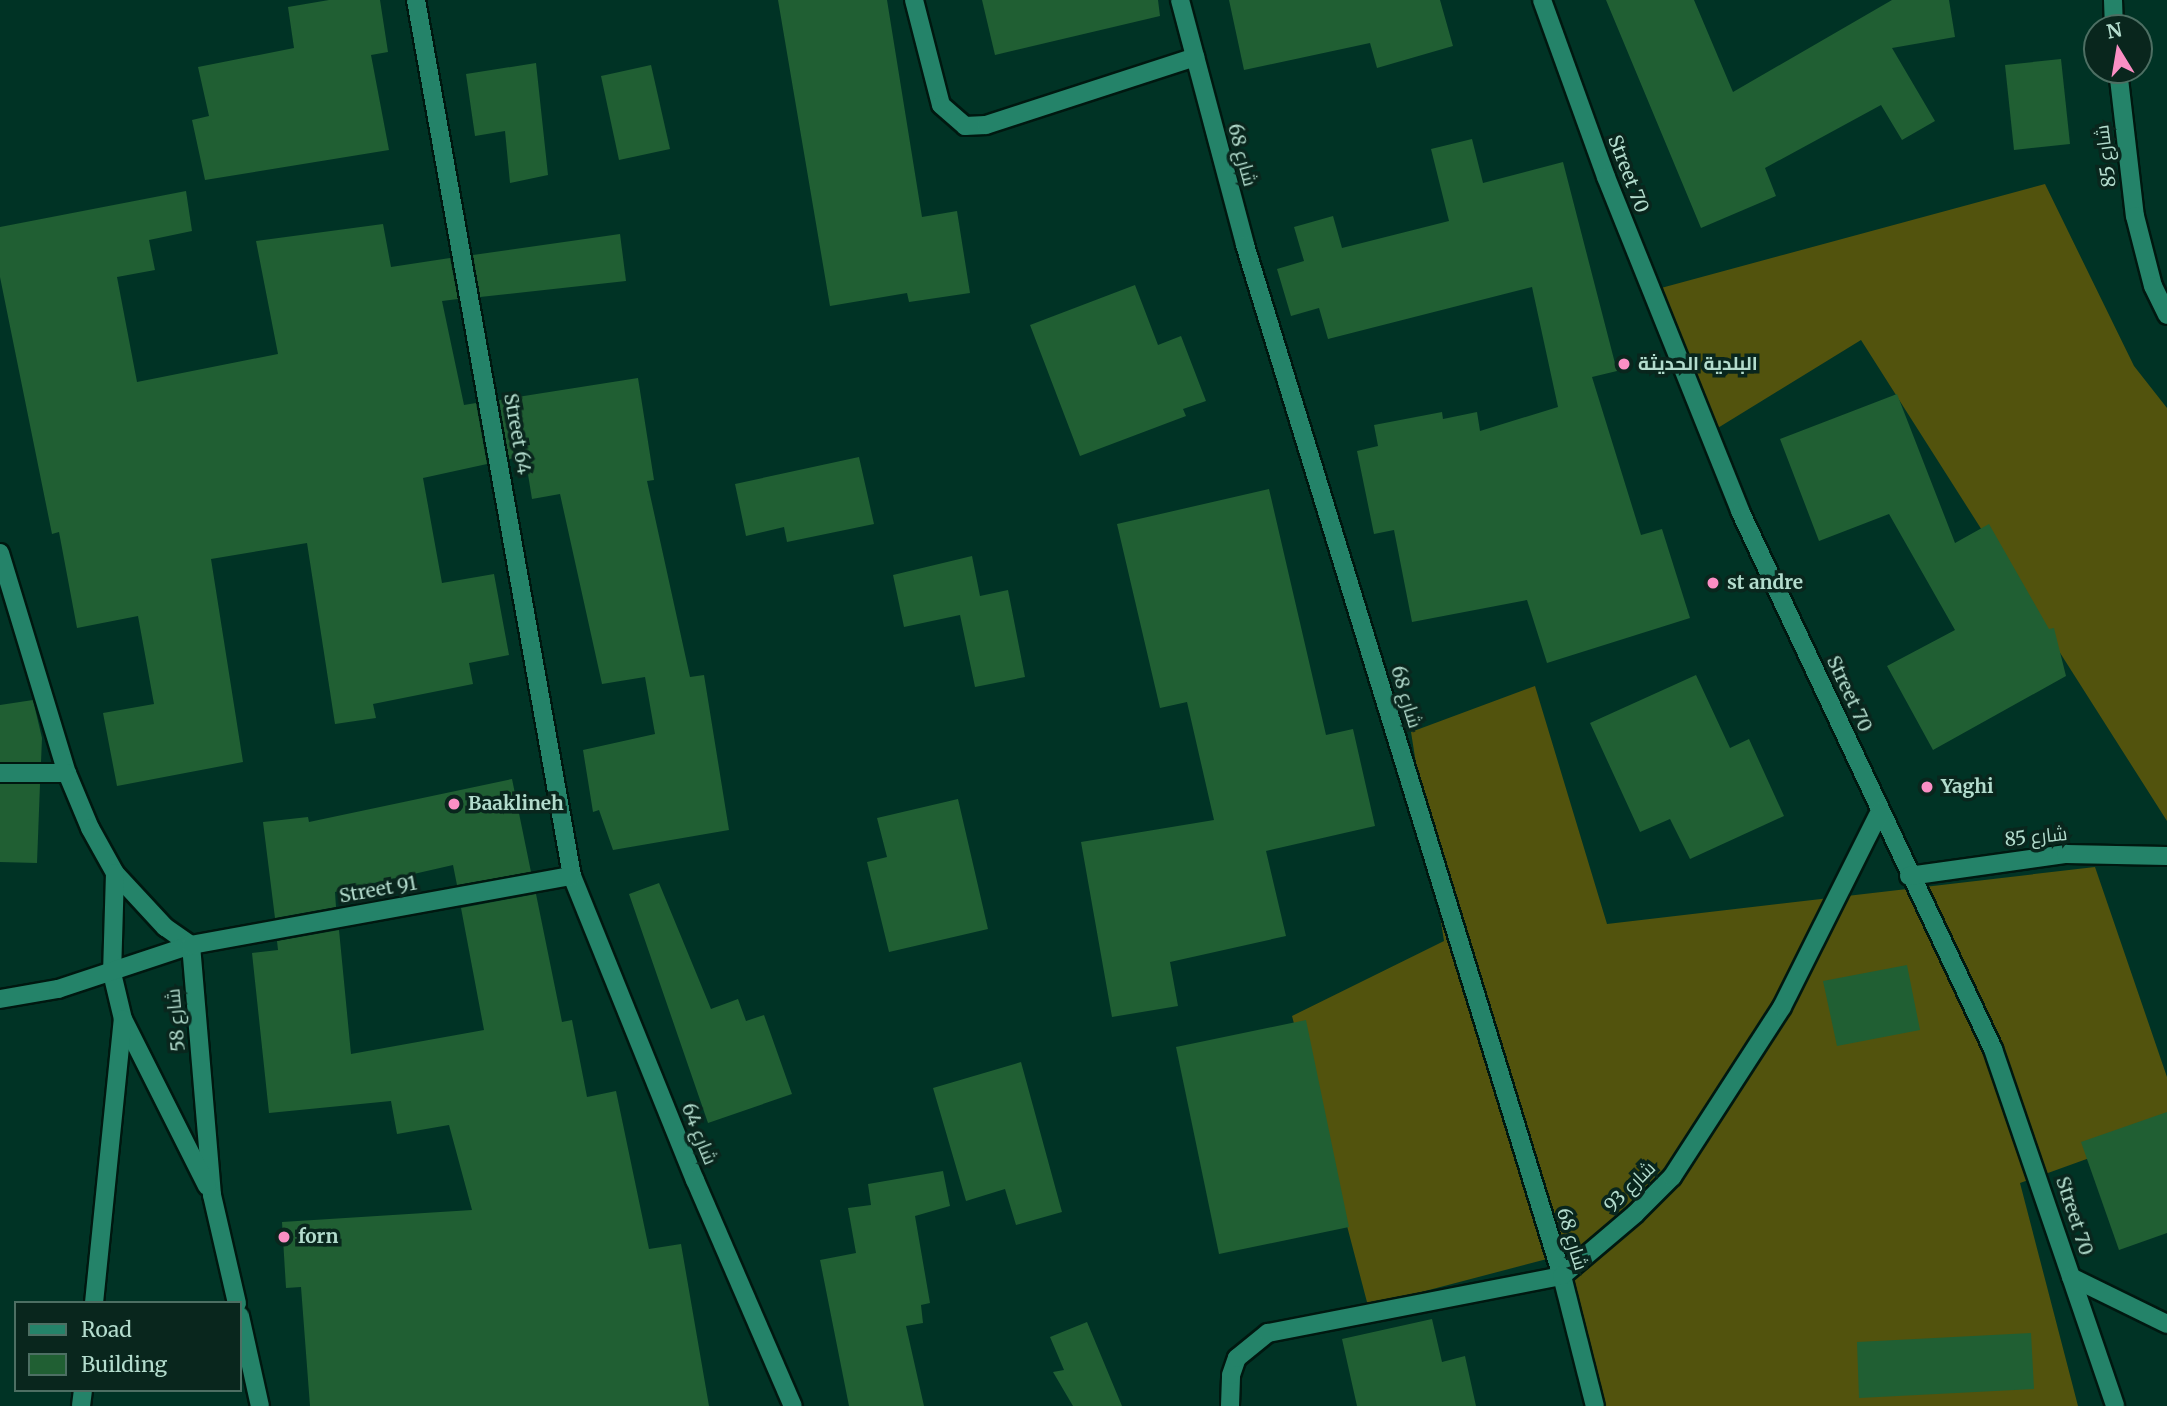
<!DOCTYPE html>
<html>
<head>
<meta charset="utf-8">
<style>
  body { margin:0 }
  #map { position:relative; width:2167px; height:1406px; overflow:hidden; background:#003325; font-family:Merriweather,Cairo,serif }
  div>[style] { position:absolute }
  .forest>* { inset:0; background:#52530d }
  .building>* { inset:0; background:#205f33 }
  .roads { filter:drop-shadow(2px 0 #001810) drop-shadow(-2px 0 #001810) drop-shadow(0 2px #001810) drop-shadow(0 -2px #001810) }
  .minor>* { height:18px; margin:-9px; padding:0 9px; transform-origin:9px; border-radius:9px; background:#248369 }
  .dots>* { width:19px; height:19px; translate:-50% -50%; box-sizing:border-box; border:4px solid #09261d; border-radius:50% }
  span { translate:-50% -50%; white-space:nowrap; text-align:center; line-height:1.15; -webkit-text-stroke:7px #09261d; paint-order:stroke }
  .street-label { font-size:19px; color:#b3dccd }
  .poi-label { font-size:19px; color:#b3dccd; font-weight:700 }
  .left { translate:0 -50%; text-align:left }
  .legend { position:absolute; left:14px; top:1301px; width:228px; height:91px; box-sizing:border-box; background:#09261d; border:2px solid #4d6f63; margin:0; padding:9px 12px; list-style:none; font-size:21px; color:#b3dccd }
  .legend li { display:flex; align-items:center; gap:14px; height:35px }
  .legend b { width:35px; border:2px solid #4d6f63 }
  .north { position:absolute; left:2083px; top:14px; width:70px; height:70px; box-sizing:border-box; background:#09261d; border:2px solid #4d6f63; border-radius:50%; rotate:349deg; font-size:19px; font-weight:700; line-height:28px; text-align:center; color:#b3dccd }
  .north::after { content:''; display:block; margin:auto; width:24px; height:32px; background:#fb8fc4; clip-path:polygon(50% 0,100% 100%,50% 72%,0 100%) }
</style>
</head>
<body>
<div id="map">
  <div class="forest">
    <i style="clip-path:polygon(2045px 184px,2134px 366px,2167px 408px,2167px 821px,1861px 340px,1708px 434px,1650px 291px)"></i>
    <i style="clip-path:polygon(1535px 686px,1607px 924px,2095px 867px,2167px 1077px,2167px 1130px,2020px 1183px,2078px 1406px,1602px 1406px,1547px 1259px,1368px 1306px,1292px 1016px,1444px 941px,1411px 732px)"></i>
  </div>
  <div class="building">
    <i style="clip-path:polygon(329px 0,380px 0,388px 52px,371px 55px,389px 150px,205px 180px,192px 120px,209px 116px,198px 67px,294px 48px,288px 7px)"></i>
    <i style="clip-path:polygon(778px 0,887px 0,922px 217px,957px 211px,970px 293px,909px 302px,907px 293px,830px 306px)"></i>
    <i style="clip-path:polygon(982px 0,1158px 0,1160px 16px,995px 55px)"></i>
    <i style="clip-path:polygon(1229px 0,1440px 0,1453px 46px,1377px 68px,1370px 43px,1244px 70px)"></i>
    <i style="clip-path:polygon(1606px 0,1694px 0,1733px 92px,1892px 0,1949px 0,1955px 37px,1892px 48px,1935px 121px,1902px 140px,1881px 105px,1765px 168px,1776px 196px,1701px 228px)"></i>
    <i style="clip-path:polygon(2061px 59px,2070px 144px,2014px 150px,2005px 65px)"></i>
    <i style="clip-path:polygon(536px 63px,548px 175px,510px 183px,505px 131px,475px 136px,466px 74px)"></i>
    <i style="clip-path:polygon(651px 65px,670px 149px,619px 160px,601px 76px)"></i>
    <i style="clip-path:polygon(1472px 139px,1483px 183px,1563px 162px,1617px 371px,1592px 377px,1641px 535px,1662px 529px,1690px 618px,1547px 663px,1527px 600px,1412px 622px,1394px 530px,1374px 534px,1357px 451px,1378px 446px,1374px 425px,1442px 412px,1443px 419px,1477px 412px,1480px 431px,1558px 407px,1532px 287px,1328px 339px,1319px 308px,1291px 316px,1277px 269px,1304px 261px,1294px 227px,1333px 216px,1342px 248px,1449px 221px,1431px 149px)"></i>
    <i style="clip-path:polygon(186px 191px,192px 231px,149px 240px,155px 270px,117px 277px,137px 382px,278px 354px,256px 241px,383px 224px,391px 267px,450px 258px,458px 299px,442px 301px,464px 405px,476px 403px,487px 464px,423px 478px,442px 583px,494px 574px,509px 655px,469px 663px,473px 684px,373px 704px,376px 718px,335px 724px,307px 543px,211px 559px,243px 762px,117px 786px,103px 713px,154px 704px,138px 616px,77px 628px,59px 532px,52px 534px,0 277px,0 227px)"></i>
    <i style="clip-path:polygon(620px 234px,626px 281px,480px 297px,473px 255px)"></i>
    <i style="clip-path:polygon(1135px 285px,1158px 345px,1181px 336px,1206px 401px,1183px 409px,1186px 416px,1080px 456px,1030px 325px)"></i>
    <i style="clip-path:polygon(638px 378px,654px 480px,647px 481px,690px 677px,704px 675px,729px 830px,613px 850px,599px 810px,593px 812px,583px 750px,655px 734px,645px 677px,602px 684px,560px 494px,532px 499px,525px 456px,509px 459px,499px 400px)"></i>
    <i style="clip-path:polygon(1897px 394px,1955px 543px,1989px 524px,2049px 629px,2054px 628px,2066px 676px,1933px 750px,1887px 666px,1955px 630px,1889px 514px,1819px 541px,1780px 439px)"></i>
    <i style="clip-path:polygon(859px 457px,874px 524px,787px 542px,784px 527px,746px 536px,735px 484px)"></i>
    <i style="clip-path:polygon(1269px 489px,1326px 735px,1353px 729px,1375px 826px,1266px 851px,1286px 936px,1170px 962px,1178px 1006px,1112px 1017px,1081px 842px,1214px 820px,1187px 702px,1160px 708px,1117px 524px)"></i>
    <i style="clip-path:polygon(972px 556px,980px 596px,1008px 590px,1025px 677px,975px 687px,960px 615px,904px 627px,893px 575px)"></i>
    <i style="clip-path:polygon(1696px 675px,1730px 748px,1749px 739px,1784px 816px,1690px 859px,1670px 819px,1640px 832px,1590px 723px)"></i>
    <i style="clip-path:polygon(33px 700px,42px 738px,41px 762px,0 762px,0 705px)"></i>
    <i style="clip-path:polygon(512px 779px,531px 872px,457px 885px,453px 865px,335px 892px,336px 907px,275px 918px,263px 822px,308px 817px,309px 822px)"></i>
    <i style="clip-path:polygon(0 784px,40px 784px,37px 863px,0 862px)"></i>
    <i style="clip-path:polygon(958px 799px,988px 929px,889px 952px,867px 862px,887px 857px,877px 818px)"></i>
    <i style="clip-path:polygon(659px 883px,711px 1009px,738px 999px,746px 1021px,764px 1015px,792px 1094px,708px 1123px,629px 894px)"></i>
    <i style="clip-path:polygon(536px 894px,562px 1022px,572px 1020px,587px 1097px,616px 1091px,649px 1249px,681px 1244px,709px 1406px,310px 1406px,301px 1287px,286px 1288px,282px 1222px,472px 1210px,449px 1125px,397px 1134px,391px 1101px,269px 1113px,252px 953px,278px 950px,277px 941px,339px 930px,351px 1054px,484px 1030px,461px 908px)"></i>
    <i style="clip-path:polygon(1907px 965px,1920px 1030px,1837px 1046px,1823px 981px)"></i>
    <i style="clip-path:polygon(1306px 1020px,1349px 1227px,1219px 1254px,1176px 1047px)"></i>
    <i style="clip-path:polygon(1021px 1062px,1062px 1212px,1016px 1225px,1005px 1189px,966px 1201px,933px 1088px)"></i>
    <i style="clip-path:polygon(2167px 1112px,2167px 1233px,2119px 1250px,2081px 1142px)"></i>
    <i style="clip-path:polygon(943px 1171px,950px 1206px,915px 1216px,930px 1303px,921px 1305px,923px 1323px,906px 1326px,924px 1406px,849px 1406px,820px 1260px,856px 1253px,848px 1208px,871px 1205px,868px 1184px)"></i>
    <i style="clip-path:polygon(1432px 1319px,1442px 1362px,1465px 1356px,1476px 1406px,1357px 1406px,1342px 1339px)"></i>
    <i style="clip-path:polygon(1087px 1322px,1122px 1406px,1073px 1406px,1053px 1372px,1064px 1370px,1050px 1337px)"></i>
    <i style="clip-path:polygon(2031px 1333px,2034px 1389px,1859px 1398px,1857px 1342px)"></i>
  </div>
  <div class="roads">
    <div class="minor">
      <i style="left:416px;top:0;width:890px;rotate:79.9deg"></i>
      <i style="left:572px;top:876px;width:328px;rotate:68deg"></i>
      <i style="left:695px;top:1180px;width:246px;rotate:66.6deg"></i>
      <i style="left:914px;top:0;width:108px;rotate:75.6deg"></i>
      <i style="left:941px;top:105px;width:32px;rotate:41deg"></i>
      <i style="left:965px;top:126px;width:21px;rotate:-3deg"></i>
      <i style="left:986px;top:125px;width:220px;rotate:-18deg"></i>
      <i style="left:1180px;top:0;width:253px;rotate:75.1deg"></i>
      <i style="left:1245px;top:245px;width:1079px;rotate:72.91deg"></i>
      <i style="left:1562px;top:1276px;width:134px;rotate:75.8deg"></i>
      <i style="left:1542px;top:0;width:188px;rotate:70.1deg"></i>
      <i style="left:1606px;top:177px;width:360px;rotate:68.1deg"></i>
      <i style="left:1740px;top:511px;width:595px;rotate:64.81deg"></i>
      <i style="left:1993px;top:1049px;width:377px;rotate:71.1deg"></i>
      <i style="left:2113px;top:0;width:28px;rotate:88deg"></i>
      <i style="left:2118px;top:70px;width:147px;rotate:83.4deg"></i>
      <i style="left:2135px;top:216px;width:72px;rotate:75.6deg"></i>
      <i style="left:2153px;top:286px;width:32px;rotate:64deg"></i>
      <i style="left:0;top:553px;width:230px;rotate:73.1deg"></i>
      <i style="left:67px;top:773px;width:60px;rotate:67.3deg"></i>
      <i style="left:90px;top:828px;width:51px;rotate:60.9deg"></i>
      <i style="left:115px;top:873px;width:74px;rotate:47.2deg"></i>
      <i style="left:165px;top:927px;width:32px;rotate:35deg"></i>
      <i style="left:191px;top:945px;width:251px;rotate:85.2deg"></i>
      <i style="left:212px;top:1195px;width:111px;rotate:77deg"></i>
      <i style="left:0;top:773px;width:67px"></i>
      <i style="left:115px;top:873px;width:100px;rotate:91.7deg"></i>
      <i style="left:112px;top:973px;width:47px;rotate:76.6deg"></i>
      <i style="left:123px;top:1019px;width:187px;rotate:63.3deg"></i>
      <i style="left:1909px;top:876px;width:159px;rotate:-8deg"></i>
      <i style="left:2066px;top:854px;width:101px;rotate:1.1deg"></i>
      <i style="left:0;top:999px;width:59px;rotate:-9.8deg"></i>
      <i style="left:58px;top:989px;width:140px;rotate:-18.3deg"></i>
      <i style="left:191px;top:945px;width:387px;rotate:-10.3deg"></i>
      <i style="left:2071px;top:1277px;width:107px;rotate:26.1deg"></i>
      <i style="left:94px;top:1303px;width:285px;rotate:-84.2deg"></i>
      <i style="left:240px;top:1316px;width:92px;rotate:77.5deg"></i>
      <i style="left:81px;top:1406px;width:16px;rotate:-83deg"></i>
      <i style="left:1230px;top:1406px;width:31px;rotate:-88deg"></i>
      <i style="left:1231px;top:1375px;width:18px;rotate:-71deg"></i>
      <i style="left:1237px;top:1358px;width:40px;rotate:-39deg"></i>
      <i style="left:1268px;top:1333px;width:299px;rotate:-11deg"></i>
      <i style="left:1562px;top:1276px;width:96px;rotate:-40.3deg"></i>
      <i style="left:1635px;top:1214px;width:52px;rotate:-45deg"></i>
      <i style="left:1672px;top:1177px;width:202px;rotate:-57.1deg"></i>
      <i style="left:1782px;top:1007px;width:219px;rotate:-63.4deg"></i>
    </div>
  </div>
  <div class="dots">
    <i style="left:1624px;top:364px;background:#fb8fc4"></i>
    <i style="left:1713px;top:583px;background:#fb8fc4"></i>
    <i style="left:1927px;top:787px;background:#fb8fc4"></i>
    <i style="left:454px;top:804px;background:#fb8fc4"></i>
    <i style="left:284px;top:1237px;background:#fb8fc4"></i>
  </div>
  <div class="street-label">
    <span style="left:1242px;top:155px;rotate:75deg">شارع 68</span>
    <span style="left:2106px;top:156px;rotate:-97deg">شارع 85</span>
    <span style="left:1628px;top:174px;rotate:69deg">Street 70</span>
    <span style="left:517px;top:434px;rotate:80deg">Street 64</span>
    <span style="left:1849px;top:694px;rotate:65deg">Street 70</span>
    <span style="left:1406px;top:697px;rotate:73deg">شارع 68</span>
    <span style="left:2036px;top:837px;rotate:-6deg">شارع 85</span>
    <span style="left:378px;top:890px;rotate:-10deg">Street 91</span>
    <span style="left:176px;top:1020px;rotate:-95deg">شارع 58</span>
    <span style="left:699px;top:1134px;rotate:68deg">شارع 64</span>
    <span style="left:1630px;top:1187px;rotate:-45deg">شارع 93</span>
    <span style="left:2074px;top:1216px;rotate:72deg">Street 70</span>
    <span style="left:1572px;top:1239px;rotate:73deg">شارع 68</span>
  </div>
  <div class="poi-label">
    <span class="left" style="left:1638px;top:364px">البلدية الحديثة</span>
    <span class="left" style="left:1727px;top:583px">st andre</span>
    <span class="left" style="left:1941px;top:787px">Yaghi</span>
    <span class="left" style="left:468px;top:804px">Baaklineh</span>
    <span class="left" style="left:298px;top:1237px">forn</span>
  </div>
  <ul class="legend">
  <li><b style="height:9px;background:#248369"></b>Road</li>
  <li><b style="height:19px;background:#205f33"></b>Building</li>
  </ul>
  <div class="north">N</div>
</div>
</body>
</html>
